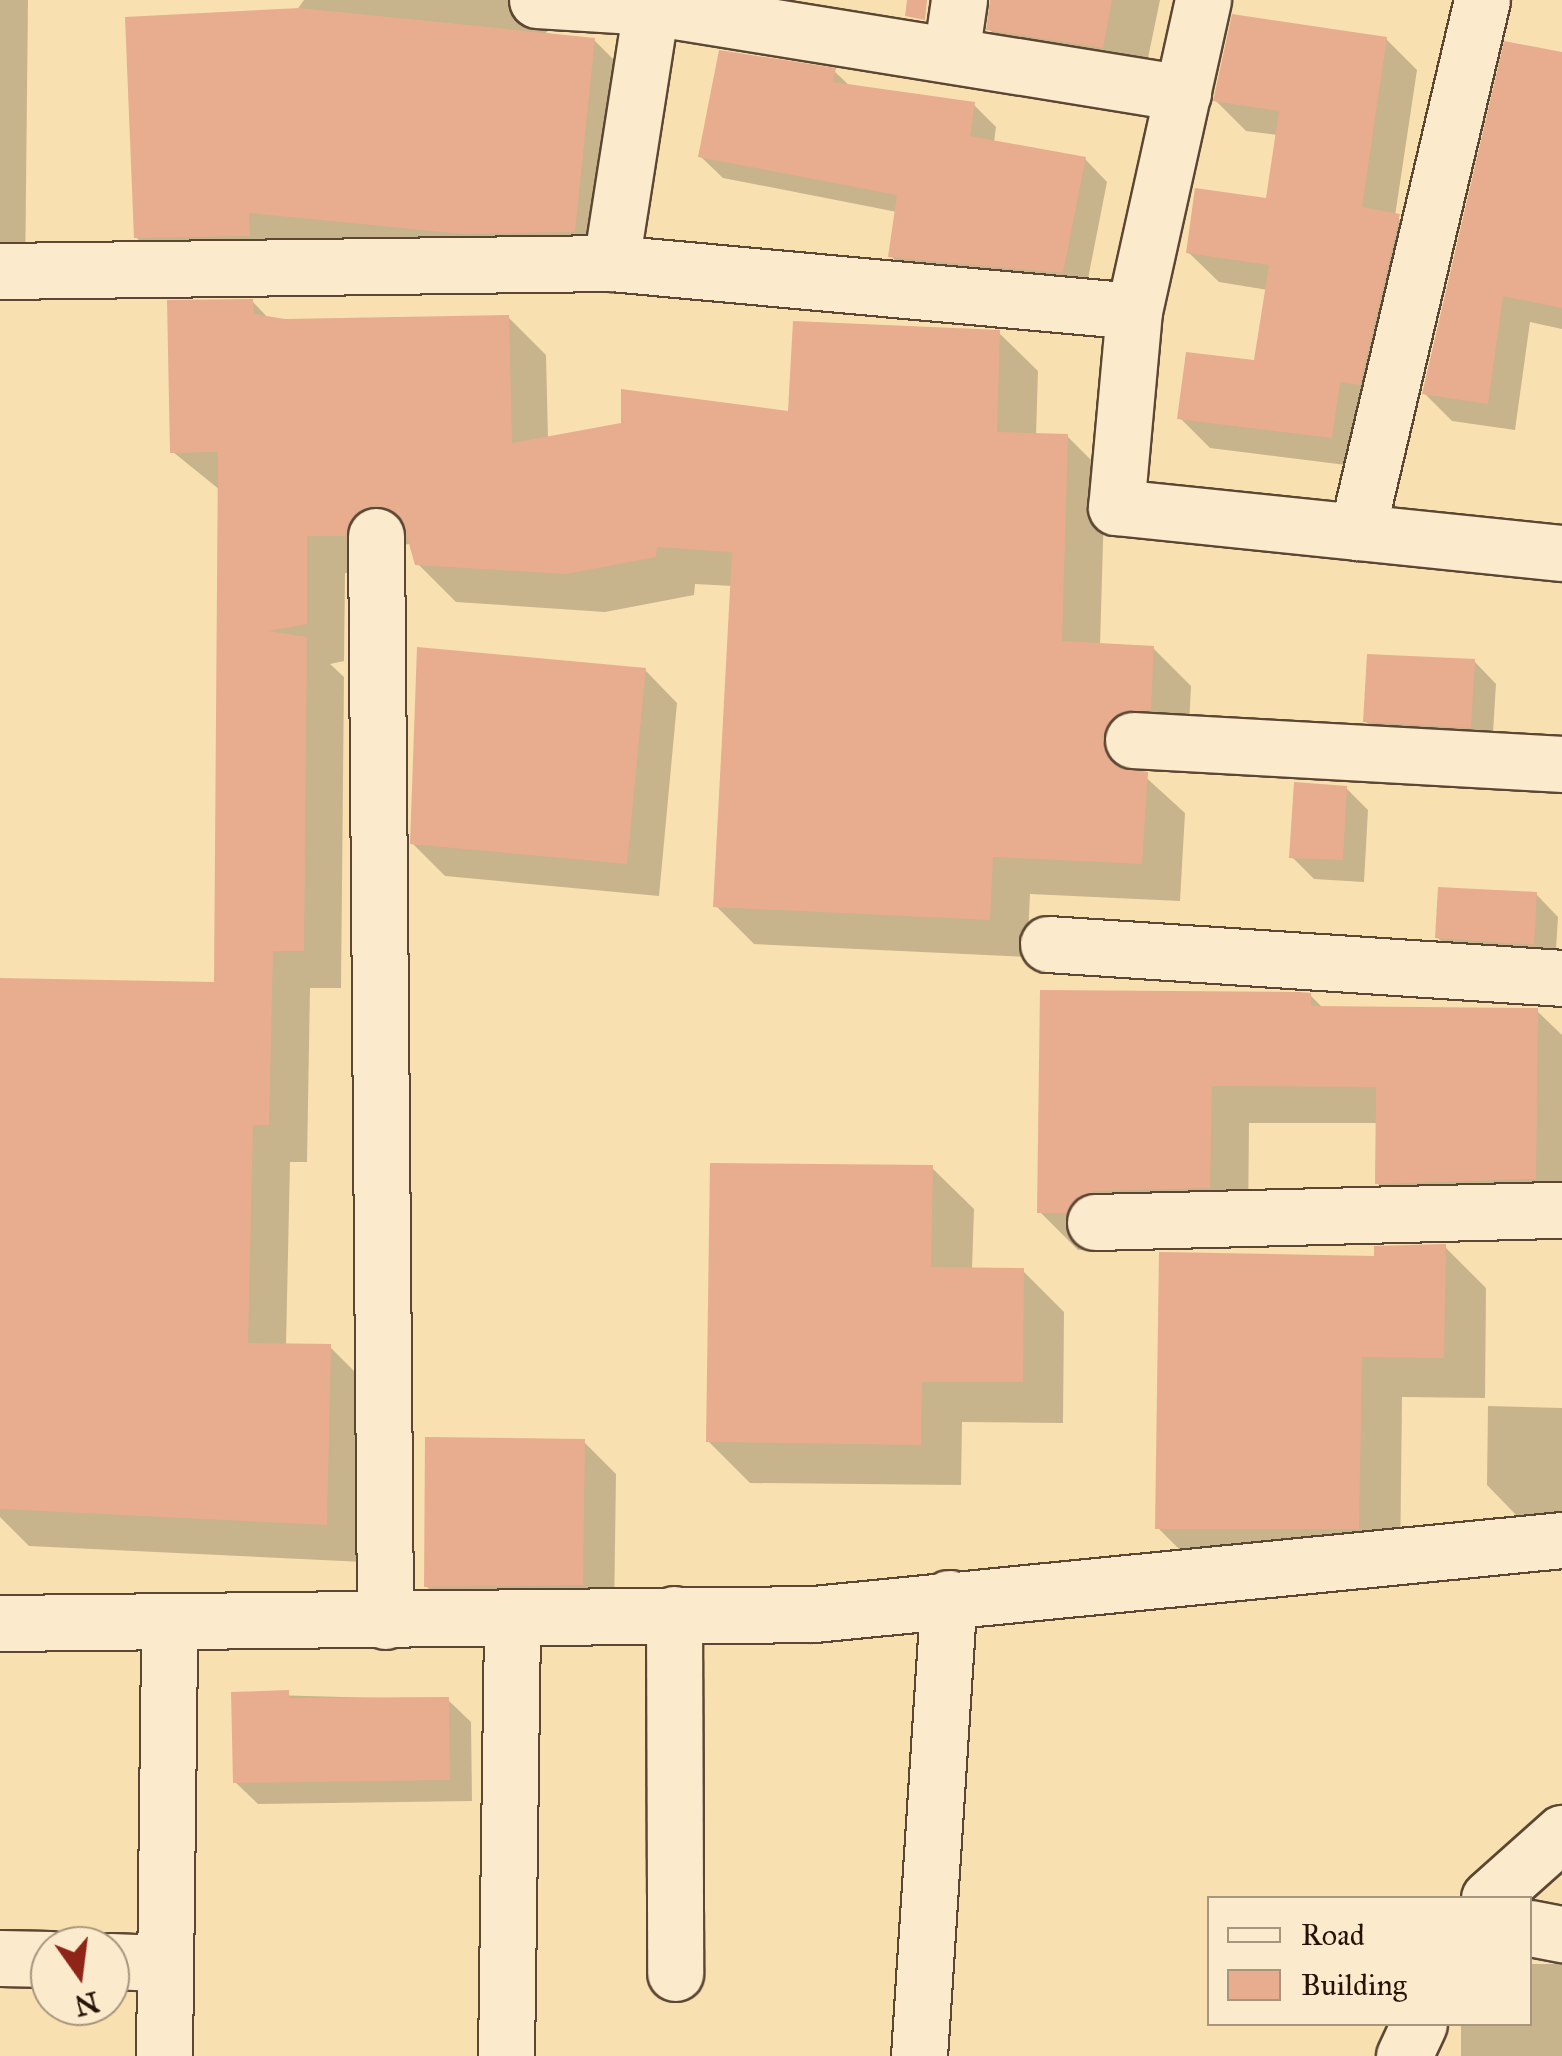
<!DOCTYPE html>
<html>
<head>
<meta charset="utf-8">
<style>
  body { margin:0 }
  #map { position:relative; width:1562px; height:2056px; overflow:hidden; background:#f9e0b0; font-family:"IM FELL Great Primer",serif }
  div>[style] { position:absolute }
  .shadow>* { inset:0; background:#0003 }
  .building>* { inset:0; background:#e7ad8e }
  .roads { filter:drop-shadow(2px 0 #5c4634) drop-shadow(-2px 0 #5c4634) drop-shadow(0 2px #5c4634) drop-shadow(0 -2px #5c4634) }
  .minor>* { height:55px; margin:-27.5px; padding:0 27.5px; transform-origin:27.5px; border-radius:27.5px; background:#fbebcc }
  span { translate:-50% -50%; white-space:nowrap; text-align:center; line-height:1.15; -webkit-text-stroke:10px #fbebcc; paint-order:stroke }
  .legend { position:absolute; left:1207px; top:1896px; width:325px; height:130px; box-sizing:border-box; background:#fbebcc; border:2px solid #a7957e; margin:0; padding:12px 18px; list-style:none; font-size:30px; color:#28130a }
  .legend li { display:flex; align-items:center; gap:20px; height:50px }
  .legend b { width:50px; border:2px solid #a7957e }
  .north { position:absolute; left:30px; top:1926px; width:100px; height:100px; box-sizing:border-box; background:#fbebcc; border:2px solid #a7957e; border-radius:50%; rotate:166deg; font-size:28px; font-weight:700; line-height:40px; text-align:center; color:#28130a }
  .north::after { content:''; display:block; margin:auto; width:35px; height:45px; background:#8f2418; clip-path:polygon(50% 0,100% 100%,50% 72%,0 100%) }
</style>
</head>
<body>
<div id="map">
  <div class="shadow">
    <i style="clip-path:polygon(0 0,28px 0,25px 281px,0 281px)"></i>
    <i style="clip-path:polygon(304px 0,642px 0,563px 10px,546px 33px,594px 40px,633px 79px,613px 270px,175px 276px,136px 237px)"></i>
    <i style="clip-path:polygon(990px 0,1160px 0,1142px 87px,1029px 69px,989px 29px)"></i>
    <i style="clip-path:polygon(1386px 39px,1417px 70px,1395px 216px,1429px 247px,1362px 467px,1210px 448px,1180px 418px,1256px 362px,1268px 290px,1219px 282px,1188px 252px,1268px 201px,1278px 135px,1246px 131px,1215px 100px)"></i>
    <i style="clip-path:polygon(1562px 55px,1562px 329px,1530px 322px,1515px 430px,1452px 421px,1424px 393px)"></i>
    <i style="clip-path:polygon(834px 71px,851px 87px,973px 104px,996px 127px,994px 142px,1085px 159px,1107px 182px,1085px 294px,913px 279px,891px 256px,897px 212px,723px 178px,700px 156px)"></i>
    <i style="clip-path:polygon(252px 301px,270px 320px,508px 317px,546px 355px,548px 439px,790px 414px,999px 333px,1038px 371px,1036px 436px,1067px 436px,1105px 474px,1100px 646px,1153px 648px,1191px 686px,1188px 747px,1156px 750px,1141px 773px,1185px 813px,1180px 901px,1030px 894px,1027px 957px,754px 944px,716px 906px,733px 586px,695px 584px,694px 595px,605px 612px,456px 602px,417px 563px,412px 543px,397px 547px,383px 573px,345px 573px,344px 661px,330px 664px,344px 677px,341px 988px,310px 988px,307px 1162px,290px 1162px,286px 1346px,330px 1347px,368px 1385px,364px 1562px,29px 1546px,0 1517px,0 1040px,216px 984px,220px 490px,173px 452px)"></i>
    <i style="clip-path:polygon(1474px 661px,1496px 684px,1492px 749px,1388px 743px,1365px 721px)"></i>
    <i style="clip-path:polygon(645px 670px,677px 703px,659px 896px,445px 876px,412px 843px)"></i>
    <i style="clip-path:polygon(1346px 788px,1368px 810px,1364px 882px,1314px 879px,1292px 857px)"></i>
    <i style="clip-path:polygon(1536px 894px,1558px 917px,1555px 966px,1460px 960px,1437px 937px)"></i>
    <i style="clip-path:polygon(1310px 995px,1323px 1008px,1537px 1011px,1562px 1035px,1562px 1217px,1415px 1221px,1377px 1183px,1378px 1123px,1249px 1123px,1248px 1225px,1133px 1228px,1105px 1250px,1078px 1250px,1040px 1212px)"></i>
    <i style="clip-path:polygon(932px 1168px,974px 1209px,972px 1270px,1023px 1271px,1064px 1312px,1063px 1423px,962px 1422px,961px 1485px,750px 1483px,708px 1441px)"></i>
    <i style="clip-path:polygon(1445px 1247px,1486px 1288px,1485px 1398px,1402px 1397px,1400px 1569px,1199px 1569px,1158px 1528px,1376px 1259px)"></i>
    <i style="clip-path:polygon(1488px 1406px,1562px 1408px,1562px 1518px,1518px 1517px,1487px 1485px)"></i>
    <i style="clip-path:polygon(583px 1441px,616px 1474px,614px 1617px,459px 1618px,426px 1586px)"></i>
    <i style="clip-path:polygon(234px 1694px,448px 1700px,471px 1722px,472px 1801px,258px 1804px,235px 1782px)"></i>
    <i style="clip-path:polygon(1530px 1964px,1562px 1964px,1562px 2056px,1461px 2056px,1461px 2024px,1530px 2024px)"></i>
  </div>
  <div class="building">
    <i style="clip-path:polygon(907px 0,927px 0,925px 20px,905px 16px)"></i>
    <i style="clip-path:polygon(990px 0,1112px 0,1103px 48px,986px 30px)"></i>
    <i style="clip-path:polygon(300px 8px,595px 38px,575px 232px,463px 234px,249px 213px,250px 236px,134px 238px,125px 17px)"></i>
    <i style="clip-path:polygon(1232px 14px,1387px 37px,1362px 207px,1400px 214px,1360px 385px,1340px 382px,1332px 438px,1177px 419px,1186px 352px,1254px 360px,1269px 265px,1186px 253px,1195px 188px,1266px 198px,1279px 111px,1213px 101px)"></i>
    <i style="clip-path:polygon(1504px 41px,1562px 52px,1562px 308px,1503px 296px,1488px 404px,1422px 394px)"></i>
    <i style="clip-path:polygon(719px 50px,836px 68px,833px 82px,975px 102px,970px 136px,1086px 157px,1063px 273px,888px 257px,897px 195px,698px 157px)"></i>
    <i style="clip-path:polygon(253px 299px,254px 314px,285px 319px,509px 315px,512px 443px,621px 423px,621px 389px,788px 411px,793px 321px,1000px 330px,997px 432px,1068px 434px,1062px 641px,1154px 646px,1151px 710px,1118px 713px,1102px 737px,1115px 766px,1148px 772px,1142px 864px,993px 857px,990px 920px,713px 907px,732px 552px,657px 547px,656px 557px,566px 574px,415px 565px,402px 519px,377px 505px,359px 510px,345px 536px,307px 536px,307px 624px,268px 631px,307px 637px,304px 951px,273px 951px,269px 1125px,253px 1125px,248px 1343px,331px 1344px,327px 1525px,0 1509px,0 978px,214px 982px,218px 452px,170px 453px,167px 300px)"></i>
    <i style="clip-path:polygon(417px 647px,646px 668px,627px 864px,410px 844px)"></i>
    <i style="clip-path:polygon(1367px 654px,1475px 659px,1471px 728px,1363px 722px)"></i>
    <i style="clip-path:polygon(1294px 782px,1347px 786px,1343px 860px,1289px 858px)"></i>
    <i style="clip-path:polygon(1438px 887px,1537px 892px,1534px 945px,1435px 938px)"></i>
    <i style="clip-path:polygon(1040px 990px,1300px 992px,1311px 993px,1311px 1006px,1538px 1008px,1536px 1179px,1375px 1184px,1376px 1087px,1212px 1086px,1210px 1188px,1094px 1191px,1066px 1213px,1037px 1213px)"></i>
    <i style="clip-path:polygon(710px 1163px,933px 1165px,931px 1267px,1024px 1268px,1023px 1382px,922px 1382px,921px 1445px,706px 1442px)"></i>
    <i style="clip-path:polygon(1446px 1244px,1444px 1358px,1362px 1357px,1359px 1529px,1155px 1529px,1159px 1252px,1374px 1256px,1374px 1246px)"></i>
    <i style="clip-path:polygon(425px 1437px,585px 1439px,583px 1585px,424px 1587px)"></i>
    <i style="clip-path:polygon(289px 1690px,289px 1698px,449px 1697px,450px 1780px,233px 1783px,231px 1692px)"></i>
  </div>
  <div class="roads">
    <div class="minor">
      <i style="left:537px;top:0;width:114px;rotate:3.5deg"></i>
      <i style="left:651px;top:7px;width:539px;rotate:9.18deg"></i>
      <i style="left:1203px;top:0;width:319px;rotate:102.5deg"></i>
      <i style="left:1134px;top:311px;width:197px;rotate:95.2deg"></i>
      <i style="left:1116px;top:507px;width:448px;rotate:5.9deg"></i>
      <i style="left:951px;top:55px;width:56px;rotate:-81.7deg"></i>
      <i style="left:611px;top:263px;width:266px;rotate:-81.1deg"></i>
      <i style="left:0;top:271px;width:611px;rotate:-0.75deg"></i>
      <i style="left:611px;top:263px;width:525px;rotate:5.24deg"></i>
      <i style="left:1357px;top:532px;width:546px;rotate:-76.78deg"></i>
      <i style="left:376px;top:536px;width:1085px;rotate:89.52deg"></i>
      <i style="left:1133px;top:740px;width:430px;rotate:3.2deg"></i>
      <i style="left:1048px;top:944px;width:515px;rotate:3.78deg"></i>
      <i style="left:1095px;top:1222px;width:467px;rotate:-1.5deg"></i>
      <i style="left:674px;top:1614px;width:359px;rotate:89.8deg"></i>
      <i style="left:0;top:1623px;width:814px;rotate:-0.63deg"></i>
      <i style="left:814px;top:1614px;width:752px;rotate:-5.65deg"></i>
      <i style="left:1489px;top:1898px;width:98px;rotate:-41.7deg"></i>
      <i style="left:1530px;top:1928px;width:33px;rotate:11deg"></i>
      <i style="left:0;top:1958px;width:50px;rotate:1.1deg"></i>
      <i style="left:110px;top:1961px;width:51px;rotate:2.2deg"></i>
      <i style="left:164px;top:2056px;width:428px;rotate:-89.3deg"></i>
      <i style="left:506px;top:2056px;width:436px;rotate:-89.2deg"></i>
      <i style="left:919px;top:2056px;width:459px;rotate:-86.3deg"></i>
      <i style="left:1404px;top:2056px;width:35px;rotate:-65deg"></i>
    </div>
  </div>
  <ul class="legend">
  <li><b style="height:12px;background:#fbebcc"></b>Road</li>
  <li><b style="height:28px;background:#e7ad8e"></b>Building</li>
  </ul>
  <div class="north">N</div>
</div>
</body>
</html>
